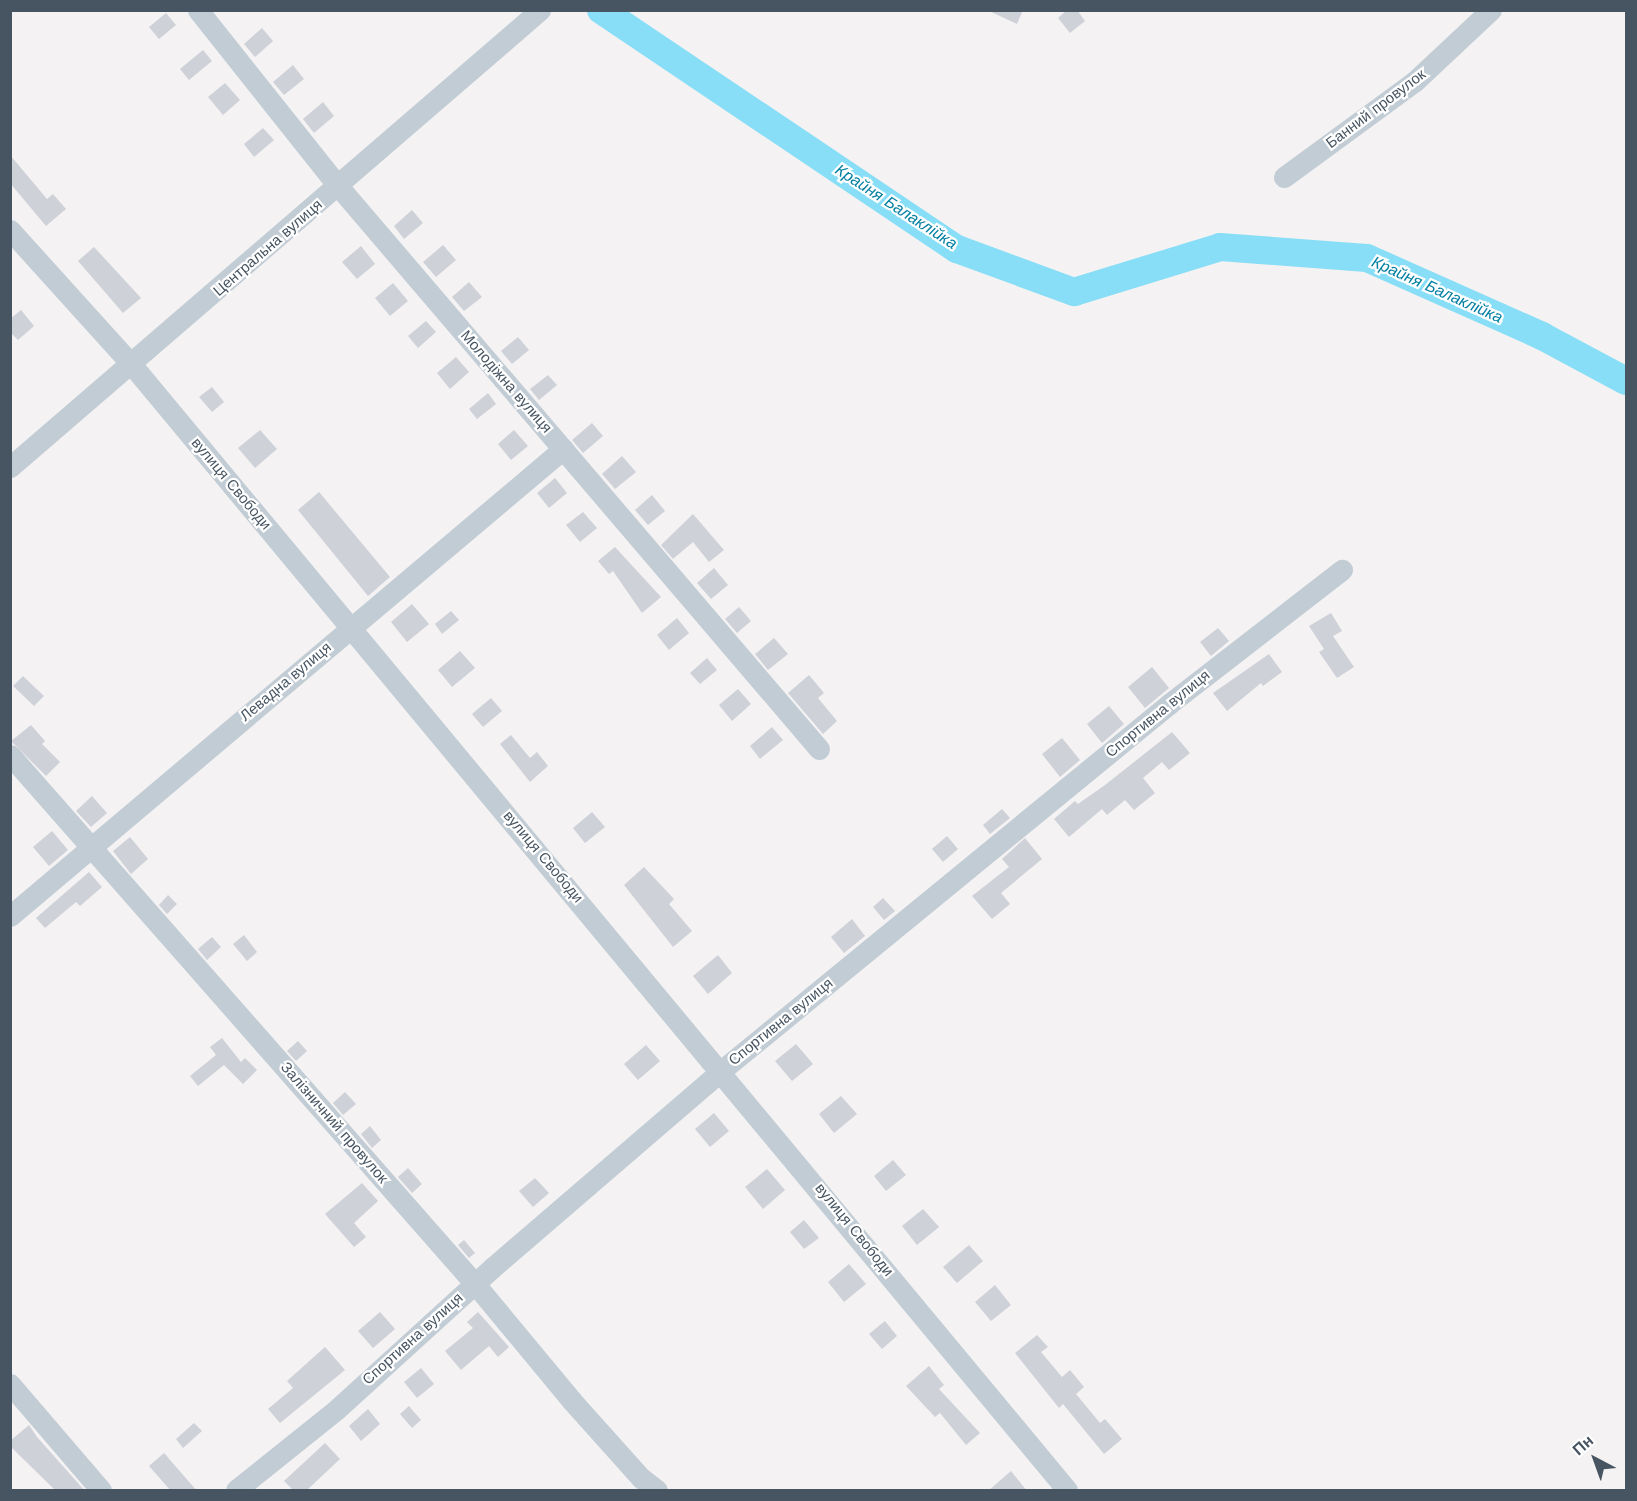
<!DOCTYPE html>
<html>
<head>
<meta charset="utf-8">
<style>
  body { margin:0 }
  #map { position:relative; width:1637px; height:1501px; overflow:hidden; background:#f4f2f2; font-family:"Work Sans",sans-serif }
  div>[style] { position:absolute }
  .river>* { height:28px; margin:-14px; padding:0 14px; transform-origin:14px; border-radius:14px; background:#87def6 }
  .building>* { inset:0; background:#ced1d8 }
  .minor>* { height:21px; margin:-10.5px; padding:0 10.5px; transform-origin:10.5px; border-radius:10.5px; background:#c2ccd5 }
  span { translate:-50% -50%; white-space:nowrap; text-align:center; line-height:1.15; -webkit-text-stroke:4.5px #fff; paint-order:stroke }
  .street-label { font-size:15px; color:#475562 }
  .water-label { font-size:16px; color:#0380a2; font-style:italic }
  .frame { position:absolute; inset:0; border:12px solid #475562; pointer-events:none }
  .north { position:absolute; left:1565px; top:1429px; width:60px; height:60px; -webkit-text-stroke:4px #fff; paint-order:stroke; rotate:319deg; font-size:16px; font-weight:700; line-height:24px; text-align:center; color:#475562 }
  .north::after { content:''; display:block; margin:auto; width:21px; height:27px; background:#475562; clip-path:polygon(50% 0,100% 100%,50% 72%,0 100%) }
</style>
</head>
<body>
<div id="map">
  <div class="river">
    <i style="left:601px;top:10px;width:429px;rotate:33.9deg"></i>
    <i style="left:957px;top:249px;width:125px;rotate:20.2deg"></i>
    <i style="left:1074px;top:292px;width:153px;rotate:-17.1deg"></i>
    <i style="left:1220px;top:247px;width:147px;rotate:4.3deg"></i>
    <i style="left:1367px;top:258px;width:192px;rotate:24deg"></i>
    <i style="left:1542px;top:336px;width:95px;rotate:28.2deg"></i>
  </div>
  <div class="building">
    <i style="clip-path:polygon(987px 10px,1023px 10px,1017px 24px)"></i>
    <i style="clip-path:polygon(1067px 10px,1077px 10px,1085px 21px,1070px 33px,1058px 18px)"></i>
    <i style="clip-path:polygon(166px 13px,176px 25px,159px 39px,149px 27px)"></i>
    <i style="clip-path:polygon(262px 28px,273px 41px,255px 57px,244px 44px)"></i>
    <i style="clip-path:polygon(203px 50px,212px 61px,189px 80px,180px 69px)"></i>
    <i style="clip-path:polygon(293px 65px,304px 79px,284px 95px,273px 82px)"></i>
    <i style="clip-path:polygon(225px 83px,240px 100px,223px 115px,208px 97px)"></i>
    <i style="clip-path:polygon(323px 102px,334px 116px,314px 133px,303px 119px)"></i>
    <i style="clip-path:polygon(263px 128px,274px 140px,254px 157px,244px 144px)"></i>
    <i style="clip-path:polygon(10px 155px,47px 199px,53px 194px,66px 209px,46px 226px,10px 183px)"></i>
    <i style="clip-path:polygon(412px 210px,423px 223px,404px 239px,394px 226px)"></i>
    <i style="clip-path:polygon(443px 245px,456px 260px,436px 277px,423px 262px)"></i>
    <i style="clip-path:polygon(361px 246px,375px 264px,357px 279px,342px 262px)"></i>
    <i style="clip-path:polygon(94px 247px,141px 298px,123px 313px,78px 261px)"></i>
    <i style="clip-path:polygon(469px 282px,482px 297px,464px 311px,452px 297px)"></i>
    <i style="clip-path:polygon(393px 283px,408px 301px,390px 316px,375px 298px)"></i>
    <i style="clip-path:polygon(21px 310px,34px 326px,18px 340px,10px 332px,10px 319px)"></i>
    <i style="clip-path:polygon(426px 321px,436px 332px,418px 348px,408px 336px)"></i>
    <i style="clip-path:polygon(518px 337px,529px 350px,512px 364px,501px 351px)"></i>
    <i style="clip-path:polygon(456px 357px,469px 372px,450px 389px,437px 373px)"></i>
    <i style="clip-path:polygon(548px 375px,557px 385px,539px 400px,530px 389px)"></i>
    <i style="clip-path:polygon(212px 387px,224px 402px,212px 412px,199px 397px)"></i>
    <i style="clip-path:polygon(488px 393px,496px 404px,477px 419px,469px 409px)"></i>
    <i style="clip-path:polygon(592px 423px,603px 436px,583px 453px,572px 440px)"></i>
    <i style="clip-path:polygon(260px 430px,277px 449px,255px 468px,238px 448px)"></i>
    <i style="clip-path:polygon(514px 430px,528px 446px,511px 460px,498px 444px)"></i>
    <i style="clip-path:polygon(622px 456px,636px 472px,615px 489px,602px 474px)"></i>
    <i style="clip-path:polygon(555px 478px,567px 493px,549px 508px,537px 493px)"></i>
    <i style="clip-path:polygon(319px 492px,390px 577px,368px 596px,298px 510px)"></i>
    <i style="clip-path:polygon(652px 495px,665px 511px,648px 525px,635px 510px)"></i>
    <i style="clip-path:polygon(583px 512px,597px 528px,580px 542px,566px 525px)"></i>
    <i style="clip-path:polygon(693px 514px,724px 550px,709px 562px,693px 542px,673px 559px,661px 545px)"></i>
    <i style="clip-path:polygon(615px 547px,661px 597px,642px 613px,613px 571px,609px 574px,598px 561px)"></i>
    <i style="clip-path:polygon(714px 568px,728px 585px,711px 599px,697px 583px)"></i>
    <i style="clip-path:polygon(412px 604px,429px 624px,407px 642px,391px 622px)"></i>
    <i style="clip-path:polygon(739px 607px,751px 621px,737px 633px,725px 619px)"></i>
    <i style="clip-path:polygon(451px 611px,459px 620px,442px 634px,435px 624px)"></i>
    <i style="clip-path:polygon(1331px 613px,1342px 631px,1333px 636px,1354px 667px,1337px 678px,1319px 652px,1324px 649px,1309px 626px)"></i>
    <i style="clip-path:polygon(677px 618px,689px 633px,669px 650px,657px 635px)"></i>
    <i style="clip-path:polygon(1218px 628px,1229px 641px,1211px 656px,1200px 642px)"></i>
    <i style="clip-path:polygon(774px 638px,788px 654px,768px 670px,755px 654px)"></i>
    <i style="clip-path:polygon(460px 651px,475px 668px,452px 687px,438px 670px)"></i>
    <i style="clip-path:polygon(1269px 654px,1282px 672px,1263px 686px,1261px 683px,1227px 711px,1213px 693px)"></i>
    <i style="clip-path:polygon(707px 658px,717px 670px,700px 684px,690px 673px)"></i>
    <i style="clip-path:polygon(1152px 667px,1169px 688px,1145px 708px,1128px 687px)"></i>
    <i style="clip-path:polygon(809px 675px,824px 693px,818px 698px,837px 721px,823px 734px,788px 693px)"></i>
    <i style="clip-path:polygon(23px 676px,44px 696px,34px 706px,13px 686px)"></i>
    <i style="clip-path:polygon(738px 689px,751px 704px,732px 721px,719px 705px)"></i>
    <i style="clip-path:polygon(491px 698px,502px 711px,483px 727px,472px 714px)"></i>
    <i style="clip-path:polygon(1109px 706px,1124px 724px,1102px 743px,1087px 724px)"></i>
    <i style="clip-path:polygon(31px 725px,45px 741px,42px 744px,60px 762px,46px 776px,11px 741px)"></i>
    <i style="clip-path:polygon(772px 727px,783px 740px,760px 759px,750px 746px)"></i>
    <i style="clip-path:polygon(1172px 732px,1190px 753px,1169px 770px,1162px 762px,1143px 778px,1155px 793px,1134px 810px,1125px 800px,1107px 815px,1102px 809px,1069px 837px,1054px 819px,1075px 801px,1078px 804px,1105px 785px)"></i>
    <i style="clip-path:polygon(511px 735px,530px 758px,537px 752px,548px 766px,530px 782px,500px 744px)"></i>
    <i style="clip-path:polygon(1062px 738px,1080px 760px,1060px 777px,1042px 754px)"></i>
    <i style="clip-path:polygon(92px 796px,107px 813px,91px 827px,76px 811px)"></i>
    <i style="clip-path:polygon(1002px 809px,1010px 818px,990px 834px,983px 825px)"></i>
    <i style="clip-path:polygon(592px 812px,605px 827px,585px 843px,573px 828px)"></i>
    <i style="clip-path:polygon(52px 831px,68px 850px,49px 866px,33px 847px)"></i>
    <i style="clip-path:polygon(947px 836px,958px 849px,943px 862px,932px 849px)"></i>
    <i style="clip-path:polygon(130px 837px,148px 859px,131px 874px,113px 851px)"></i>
    <i style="clip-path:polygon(1025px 838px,1042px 859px,1001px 893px,1010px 904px,992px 919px,972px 896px,1009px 867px,1002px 859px)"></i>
    <i style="clip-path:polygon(644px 867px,674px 899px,669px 904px,692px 931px,673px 947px,624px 885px)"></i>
    <i style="clip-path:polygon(89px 872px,102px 887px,80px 906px,76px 902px,45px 928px,36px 918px)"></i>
    <i style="clip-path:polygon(168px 895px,177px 904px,167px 914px,159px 905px)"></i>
    <i style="clip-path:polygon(883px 898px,895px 911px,884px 920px,873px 907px)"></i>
    <i style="clip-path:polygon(852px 919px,865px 936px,844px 953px,831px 937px)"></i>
    <i style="clip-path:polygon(244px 935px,257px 952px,247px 961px,233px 944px)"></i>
    <i style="clip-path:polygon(212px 937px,221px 947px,207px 960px,198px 949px)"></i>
    <i style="clip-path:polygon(718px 955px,732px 973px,708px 994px,693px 976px)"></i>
    <i style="clip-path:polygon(222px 1038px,241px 1062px,245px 1058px,257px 1070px,243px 1084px,224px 1065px,198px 1086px,190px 1076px,216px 1055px,210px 1047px)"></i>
    <i style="clip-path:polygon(298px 1041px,307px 1051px,296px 1061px,287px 1051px)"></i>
    <i style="clip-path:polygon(796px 1044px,813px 1064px,792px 1081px,775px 1061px)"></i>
    <i style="clip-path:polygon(646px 1045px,660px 1061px,638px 1080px,624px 1064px)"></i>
    <i style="clip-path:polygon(345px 1092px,356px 1104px,343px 1115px,333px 1103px)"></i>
    <i style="clip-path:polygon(841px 1096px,857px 1114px,834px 1133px,819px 1114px)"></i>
    <i style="clip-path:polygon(714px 1113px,729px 1131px,710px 1147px,695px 1129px)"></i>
    <i style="clip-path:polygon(370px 1126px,381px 1140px,372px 1148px,361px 1134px)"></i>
    <i style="clip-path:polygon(893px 1160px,906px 1175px,886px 1191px,874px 1176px)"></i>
    <i style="clip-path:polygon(408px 1168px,422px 1184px,412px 1193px,398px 1177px)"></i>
    <i style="clip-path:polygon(767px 1169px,785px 1190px,763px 1209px,745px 1187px)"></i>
    <i style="clip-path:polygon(535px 1178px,549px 1193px,533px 1207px,519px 1191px)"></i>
    <i style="clip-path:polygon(362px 1183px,378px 1201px,354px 1223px,366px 1237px,354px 1247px,325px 1214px)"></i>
    <i style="clip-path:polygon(923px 1209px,939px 1227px,917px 1245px,902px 1226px)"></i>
    <i style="clip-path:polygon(804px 1220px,819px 1238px,804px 1249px,790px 1232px)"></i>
    <i style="clip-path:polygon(464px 1240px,475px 1253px,469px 1258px,458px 1245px)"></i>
    <i style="clip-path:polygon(969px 1245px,983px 1261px,957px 1283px,943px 1267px)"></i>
    <i style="clip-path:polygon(849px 1264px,866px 1284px,844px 1302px,828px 1282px)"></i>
    <i style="clip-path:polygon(995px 1285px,1011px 1305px,991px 1321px,975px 1302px)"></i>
    <i style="clip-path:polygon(380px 1312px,395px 1329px,373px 1348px,358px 1331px)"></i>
    <i style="clip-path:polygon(478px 1312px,509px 1347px,498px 1357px,489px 1346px,461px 1370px,445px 1351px,473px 1328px,467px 1322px)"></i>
    <i style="clip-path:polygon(885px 1321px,897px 1336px,882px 1349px,869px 1334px)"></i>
    <i style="clip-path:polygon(1037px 1335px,1048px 1347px,1041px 1352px,1062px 1377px,1070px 1370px,1084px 1387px,1076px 1394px,1100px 1423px,1105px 1419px,1122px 1439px,1104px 1454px,1063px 1404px,1059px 1408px,1015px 1353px)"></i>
    <i style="clip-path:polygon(325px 1347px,345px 1370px,280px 1423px,268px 1409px,293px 1388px,287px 1381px)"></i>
    <i style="clip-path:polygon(929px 1366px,944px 1385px,939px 1389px,980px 1433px,966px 1445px,940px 1413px,935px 1417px,906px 1386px)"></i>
    <i style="clip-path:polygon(421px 1368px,434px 1384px,417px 1398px,404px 1382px)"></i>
    <i style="clip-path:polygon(409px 1406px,421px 1420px,412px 1428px,400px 1414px)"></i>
    <i style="clip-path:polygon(368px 1409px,380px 1424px,361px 1441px,349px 1426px)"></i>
    <i style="clip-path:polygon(194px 1423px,202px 1431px,183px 1448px,176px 1439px)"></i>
    <i style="clip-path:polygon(29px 1425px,37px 1437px,85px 1491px,56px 1491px,10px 1446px,10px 1441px)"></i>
    <i style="clip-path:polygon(325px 1443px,340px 1459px,306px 1491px,294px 1491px,284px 1481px)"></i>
    <i style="clip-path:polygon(164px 1453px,197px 1491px,171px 1491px,149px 1466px)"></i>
    <i style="clip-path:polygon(1011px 1471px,1027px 1491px,988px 1491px)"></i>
  </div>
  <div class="minor">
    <i style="left:198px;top:10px;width:226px;rotate:51.5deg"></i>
    <i style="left:339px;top:187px;width:739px;rotate:49.5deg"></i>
    <i style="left:1284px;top:177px;width:162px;rotate:-36.2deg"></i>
    <i style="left:1415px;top:81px;width:104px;rotate:-43.1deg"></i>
    <i style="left:10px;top:230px;width:182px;rotate:47.9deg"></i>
    <i style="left:132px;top:365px;width:1463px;rotate:50.27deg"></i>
    <i style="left:10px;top:467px;width:700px;rotate:-40.77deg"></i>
    <i style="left:10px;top:755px;width:704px;rotate:48.68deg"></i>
    <i style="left:475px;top:1284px;width:152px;rotate:50.3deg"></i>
    <i style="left:572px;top:1401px;width:103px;rotate:48.1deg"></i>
    <i style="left:641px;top:1478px;width:20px;rotate:37deg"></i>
    <i style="left:10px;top:916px;width:724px;rotate:-40.18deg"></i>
    <i style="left:10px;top:1384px;width:140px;rotate:49.4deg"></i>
    <i style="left:236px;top:1490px;width:129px;rotate:-38.7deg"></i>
    <i style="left:337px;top:1409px;width:210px;rotate:-42.3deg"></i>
    <i style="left:492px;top:1268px;width:303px;rotate:-40.7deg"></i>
    <i style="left:722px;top:1070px;width:578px;rotate:-39.31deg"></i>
    <i style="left:1169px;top:704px;width:219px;rotate:-37.8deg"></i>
  </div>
  <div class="street-label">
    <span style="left:1376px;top:109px;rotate:-37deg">Банний провулок</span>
    <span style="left:268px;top:248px;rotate:-41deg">Центральна вулиця</span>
    <span style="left:506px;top:382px;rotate:49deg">Молодіжна вулиця</span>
    <span style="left:231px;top:484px;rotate:50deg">вулиця Свободи</span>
    <span style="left:286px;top:682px;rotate:-40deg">Левадна вулиця</span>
    <span style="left:1158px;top:714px;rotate:-39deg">Спортивна вулиця</span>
    <span style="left:543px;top:857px;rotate:50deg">вулиця Свободи</span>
    <span style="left:781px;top:1022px;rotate:-39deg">Спортивна вулиця</span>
    <span style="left:334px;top:1123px;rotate:49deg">Залізничний провулок</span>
    <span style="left:854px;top:1230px;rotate:51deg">вулиця Свободи</span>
    <span style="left:413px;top:1339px;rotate:-42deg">Спортивна вулиця</span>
  </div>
  <div class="water-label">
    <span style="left:896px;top:207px;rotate:33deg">Крайня Балаклійка</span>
    <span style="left:1437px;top:290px;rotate:24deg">Крайня Балаклійка</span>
  </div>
  <div class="frame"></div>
  <div class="north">Пн</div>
</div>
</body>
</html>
